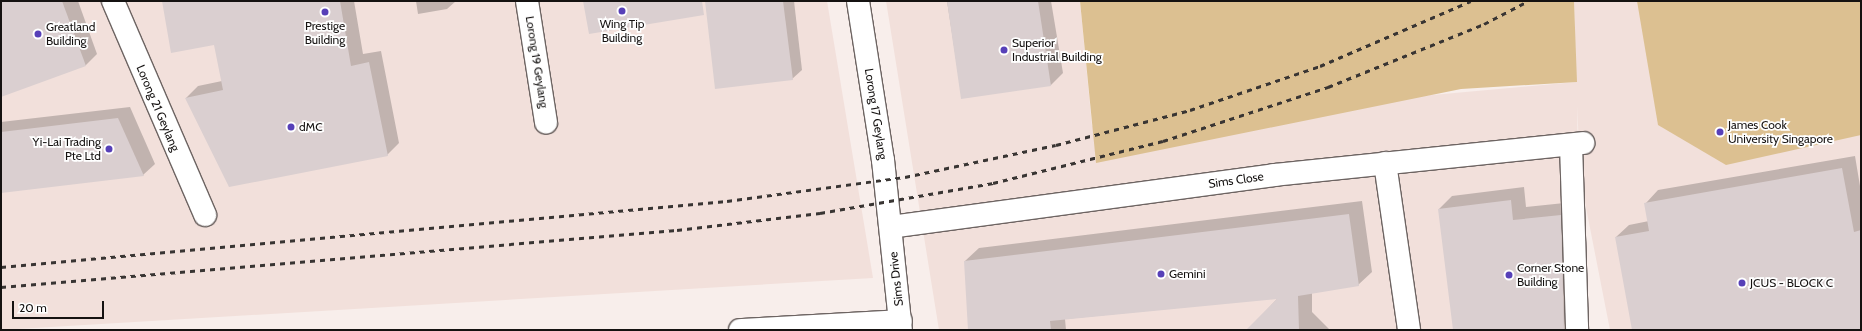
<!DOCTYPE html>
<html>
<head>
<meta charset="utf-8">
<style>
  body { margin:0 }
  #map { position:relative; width:1862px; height:331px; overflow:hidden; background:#f8eeeb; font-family:Cabin,sans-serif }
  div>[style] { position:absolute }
  .built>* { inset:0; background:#f2e0db }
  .green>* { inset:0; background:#dcc091 }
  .shadow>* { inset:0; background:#0003 }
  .building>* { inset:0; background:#dacfd0 }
  .roads { filter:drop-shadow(1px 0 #6d6462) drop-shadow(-1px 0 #6d6462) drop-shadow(0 1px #6d6462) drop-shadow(0 -1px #6d6462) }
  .minor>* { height:22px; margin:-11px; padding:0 11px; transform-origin:11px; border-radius:11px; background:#fff }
  .rail>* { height:3px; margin-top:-1.5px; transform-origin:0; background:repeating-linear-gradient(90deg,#393533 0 5px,transparent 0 10px) }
  .dots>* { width:11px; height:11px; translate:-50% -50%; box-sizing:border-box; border:2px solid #fff; border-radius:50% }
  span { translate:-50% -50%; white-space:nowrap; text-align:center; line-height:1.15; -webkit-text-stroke:3.5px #fff; paint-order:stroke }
  .poi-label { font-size:12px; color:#151211 }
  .left { translate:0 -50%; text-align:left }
  .right { translate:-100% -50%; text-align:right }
  .street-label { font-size:12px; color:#151211 }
  .frame { position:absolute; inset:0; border:2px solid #151211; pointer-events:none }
  .scale { position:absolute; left:12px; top:301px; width:92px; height:18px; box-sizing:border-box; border:2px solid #151211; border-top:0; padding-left:5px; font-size:12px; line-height:14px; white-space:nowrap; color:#151211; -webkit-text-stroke:3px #fff; paint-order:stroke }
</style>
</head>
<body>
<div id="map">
  <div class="built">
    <i style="clip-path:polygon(1px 1px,827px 1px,873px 278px,1px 330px)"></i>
    <i style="clip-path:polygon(886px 1px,1080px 1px,1092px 126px,1576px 82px,1574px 1px,1861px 1px,1861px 330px,1610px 330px,1581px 182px,1577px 106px,1581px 330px,939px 330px)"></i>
  </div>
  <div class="green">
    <i style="clip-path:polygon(1080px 1px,1574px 1px,1577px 82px,1461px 89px,1096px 163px)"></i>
    <i style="clip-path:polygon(1637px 1px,1861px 1px,1861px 135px,1726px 165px,1658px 125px)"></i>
  </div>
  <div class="shadow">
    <i style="clip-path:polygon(1px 1px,78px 1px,97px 54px,86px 65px,1px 96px)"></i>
    <i style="clip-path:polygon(163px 1px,354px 1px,363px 54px,381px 51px,399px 143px,387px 155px,186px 98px,198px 86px,222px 81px,215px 44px)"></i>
    <i style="clip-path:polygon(416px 1px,456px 1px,447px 9px,418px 14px)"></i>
    <i style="clip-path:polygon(706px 1px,794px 1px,802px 70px,792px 79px)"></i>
    <i style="clip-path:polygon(947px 1px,1051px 1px,1063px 73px,1051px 85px,962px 98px)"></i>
    <i style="clip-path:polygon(130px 107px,155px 164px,143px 175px,1px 192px,1px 122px)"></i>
    <i style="clip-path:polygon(1855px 156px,1861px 192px,1861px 330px,1633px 330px,1616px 237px,1629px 225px,1649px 221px,1646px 203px,1658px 190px)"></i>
    <i style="clip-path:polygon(1524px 187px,1526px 207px,1574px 202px,1578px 317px,1565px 330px,1454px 330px,1439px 209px,1452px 196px)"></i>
    <i style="clip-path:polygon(1362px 201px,1372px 272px,1358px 285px,1312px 293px,1312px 312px,1330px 330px,1247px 330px,1278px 298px,1065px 319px,1066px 330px,969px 330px,965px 261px,979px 248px)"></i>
  </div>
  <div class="building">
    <i style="clip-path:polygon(1px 1px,62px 1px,86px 66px,1px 97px)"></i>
    <i style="clip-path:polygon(162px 1px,340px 1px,351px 66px,369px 62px,388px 156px,229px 187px,185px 98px,223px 90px,214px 45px,171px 53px)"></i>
    <i style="clip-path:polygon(583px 1px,702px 1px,704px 15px,589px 34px)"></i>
    <i style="clip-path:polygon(705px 1px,783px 1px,793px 80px,715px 89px)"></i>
    <i style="clip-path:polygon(947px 1px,1038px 1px,1051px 86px,961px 99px)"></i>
    <i style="clip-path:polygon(118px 118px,144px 176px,1px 193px,1px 132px)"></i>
    <i style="clip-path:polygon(1842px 168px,1854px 232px,1861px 230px,1861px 330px,1632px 330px,1615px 237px,1649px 231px,1644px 203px)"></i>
    <i style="clip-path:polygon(1511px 200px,1513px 220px,1561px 215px,1564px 330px,1453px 330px,1438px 209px)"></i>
    <i style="clip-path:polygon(1349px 214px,1359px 286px,1298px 296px,1299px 330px,1246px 330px,1277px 299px,1050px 321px,1051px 330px,968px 330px,964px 261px)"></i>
  </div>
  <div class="roads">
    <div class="minor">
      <i style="left:113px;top:1px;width:233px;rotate:66.7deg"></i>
      <i style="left:527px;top:1px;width:123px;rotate:81.1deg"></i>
      <i style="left:858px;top:1px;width:161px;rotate:81.1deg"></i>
      <i style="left:883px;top:160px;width:171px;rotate:84deg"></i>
      <i style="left:1571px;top:145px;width:185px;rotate:88.1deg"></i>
      <i style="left:1385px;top:163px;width:169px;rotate:81.8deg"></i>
      <i style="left:891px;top:227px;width:387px;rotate:-7.7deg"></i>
      <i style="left:1274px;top:175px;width:311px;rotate:-5.9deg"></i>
      <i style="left:740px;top:330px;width:161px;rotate:-3.2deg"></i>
    </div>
  </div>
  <div class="rail">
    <i style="left:1px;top:267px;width:729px;rotate:-5.19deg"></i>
    <i style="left:727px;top:201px;width:180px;rotate:-7.7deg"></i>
    <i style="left:905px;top:177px;width:154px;rotate:-12deg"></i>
    <i style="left:1056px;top:145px;width:138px;rotate:-14.6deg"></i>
    <i style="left:1190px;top:110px;width:137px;rotate:-18.7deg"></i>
    <i style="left:1320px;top:66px;width:164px;rotate:-23.3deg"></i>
    <i style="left:1px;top:287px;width:678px;rotate:-4.82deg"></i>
    <i style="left:677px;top:230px;width:144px;rotate:-6.8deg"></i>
    <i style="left:820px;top:213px;width:176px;rotate:-9.8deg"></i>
    <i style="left:993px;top:183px;width:175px;rotate:-13.9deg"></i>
    <i style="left:1163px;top:141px;width:174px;rotate:-18.1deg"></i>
    <i style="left:1328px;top:87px;width:168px;rotate:-22deg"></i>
    <i style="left:1484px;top:24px;width:50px;rotate:-27.6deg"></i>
  </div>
  <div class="dots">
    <i style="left:622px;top:11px;background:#5740b8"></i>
    <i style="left:325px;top:12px;background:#5740b8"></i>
    <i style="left:38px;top:34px;background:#5740b8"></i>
    <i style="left:1004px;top:50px;background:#5740b8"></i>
    <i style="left:291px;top:127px;background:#5740b8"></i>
    <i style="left:1720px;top:132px;background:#5740b8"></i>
    <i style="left:109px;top:149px;background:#5740b8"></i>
    <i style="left:1161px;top:274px;background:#5740b8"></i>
    <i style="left:1509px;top:275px;background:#5740b8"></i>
    <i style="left:1742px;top:283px;background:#5740b8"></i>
  </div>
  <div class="poi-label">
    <span style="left:622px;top:31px">Wing Tip<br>Building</span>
    <span style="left:325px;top:33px">Prestige<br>Building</span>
    <span class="left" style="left:46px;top:34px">Greatland<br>Building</span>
    <span class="left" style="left:1012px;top:50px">Superior<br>Industrial Building</span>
    <span class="left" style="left:1728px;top:132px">James Cook<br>University Singapore</span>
    <span class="left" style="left:299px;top:127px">dMC</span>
    <span class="right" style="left:101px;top:149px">Yi-Lai Trading<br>Pte Ltd</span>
    <span class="left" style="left:1517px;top:275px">Corner Stone<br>Building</span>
    <span class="left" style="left:1169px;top:274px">Gemini</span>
    <span class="left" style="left:1750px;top:283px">JCUS - BLOCK C</span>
  </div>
  <div class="street-label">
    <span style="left:537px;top:62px;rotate:81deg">Lorong 19 Geylang</span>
    <span style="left:158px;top:108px;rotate:67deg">Lorong 21 Geylang</span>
    <span style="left:876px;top:114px;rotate:81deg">Lorong 17 Geylang</span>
    <span style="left:1236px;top:180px;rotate:-8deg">Sims Close</span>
    <span style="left:896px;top:279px;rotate:-96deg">Sims Drive</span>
  </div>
  <div class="frame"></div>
  <div class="scale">20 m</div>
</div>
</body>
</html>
